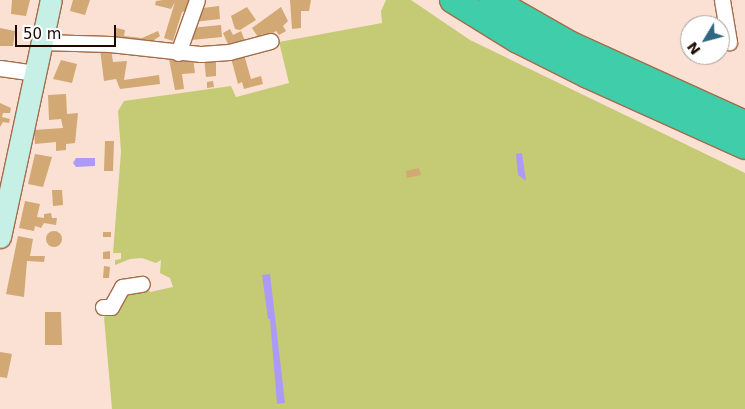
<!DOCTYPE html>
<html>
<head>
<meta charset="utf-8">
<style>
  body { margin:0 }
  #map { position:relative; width:745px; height:409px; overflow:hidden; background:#fae1d3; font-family:"DejaVu Sans",sans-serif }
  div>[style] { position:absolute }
  .green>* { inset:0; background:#c5cb75 }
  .water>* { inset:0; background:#ad9af7 }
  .building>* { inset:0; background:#d2a874 }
  .round { border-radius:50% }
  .roads { filter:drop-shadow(1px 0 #a36d4b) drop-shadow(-1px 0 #a36d4b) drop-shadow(0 1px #a36d4b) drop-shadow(0 -1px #a36d4b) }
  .street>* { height:15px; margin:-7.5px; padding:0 7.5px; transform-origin:7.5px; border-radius:7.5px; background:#fff }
  .secondary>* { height:21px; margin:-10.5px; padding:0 10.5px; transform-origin:10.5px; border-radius:10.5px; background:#c6f0e5 }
  .highway>* { height:26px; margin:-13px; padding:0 13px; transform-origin:13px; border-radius:13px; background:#40cda9 }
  span { translate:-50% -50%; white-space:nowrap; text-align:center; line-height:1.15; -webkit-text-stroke:4.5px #fff; paint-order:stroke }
  .north { position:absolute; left:680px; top:15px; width:50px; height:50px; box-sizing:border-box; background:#fff; border:1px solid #a59d99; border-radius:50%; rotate:233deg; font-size:14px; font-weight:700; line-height:20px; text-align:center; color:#1d0900 }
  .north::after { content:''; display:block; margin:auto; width:18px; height:22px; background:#2f6681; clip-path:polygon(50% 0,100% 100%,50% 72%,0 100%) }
  .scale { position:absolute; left:15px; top:25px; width:101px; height:22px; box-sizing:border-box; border:2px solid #1d0900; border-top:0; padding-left:6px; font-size:15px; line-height:18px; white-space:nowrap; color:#1d0900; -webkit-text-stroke:4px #fff; paint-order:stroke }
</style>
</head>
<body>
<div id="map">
  <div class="green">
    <i style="clip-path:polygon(386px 0,411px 0,470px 40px,745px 173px,745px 409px,112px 409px,104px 317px,113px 311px,128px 292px,146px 287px,150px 292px,173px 287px,170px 278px,160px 273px,161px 260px,156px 263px,142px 258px,130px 259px,115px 265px,115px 260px,121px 259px,121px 253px,113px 253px,121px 152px,118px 111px,124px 101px,231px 86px,236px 97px,289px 83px,279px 42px,382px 23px,381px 11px)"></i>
  </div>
  <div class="water">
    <i style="clip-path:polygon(522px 153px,526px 181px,518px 175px,516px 154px)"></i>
    <i style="clip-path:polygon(76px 158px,95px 158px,95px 166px,76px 167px,73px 163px)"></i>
    <i style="clip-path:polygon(270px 274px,285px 403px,277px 404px,270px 319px,268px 319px,262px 275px)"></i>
  </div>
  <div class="building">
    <i style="clip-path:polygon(12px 0,30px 0,26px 16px,11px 14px)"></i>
    <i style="clip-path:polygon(73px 0,90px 0,85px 15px,70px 11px)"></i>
    <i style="clip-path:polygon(163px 0,192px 0,189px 10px,182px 12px,173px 41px,164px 38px,175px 2px,171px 9px,155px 5px,156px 1px)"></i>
    <i style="clip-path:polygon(290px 0,311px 0,309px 11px,301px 11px,301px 28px,292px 29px)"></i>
    <i style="clip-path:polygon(219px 6px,220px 19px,194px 22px,203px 8px)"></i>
    <i style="clip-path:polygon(247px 7px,256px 20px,240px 30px,235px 29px,231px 16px)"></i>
    <i style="clip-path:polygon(281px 7px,288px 21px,283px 26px,286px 31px,279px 35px,276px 31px,265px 38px,263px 34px,258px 37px,252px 28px)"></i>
    <i style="clip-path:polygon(221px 25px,222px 37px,191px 40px,190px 28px)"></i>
    <i style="clip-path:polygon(0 28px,15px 31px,13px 46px,0 46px)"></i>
    <i style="clip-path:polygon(116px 28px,125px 30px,124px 36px,142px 38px,158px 31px,160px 36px,151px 42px,113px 39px)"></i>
    <i style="clip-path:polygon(230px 29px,233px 35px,241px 31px,245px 41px,230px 49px,223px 33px)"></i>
    <i style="clip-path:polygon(100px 49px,111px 49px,113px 62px,127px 61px,124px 80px,159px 75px,160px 84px,120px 89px,116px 79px,104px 81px)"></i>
    <i style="clip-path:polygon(243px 51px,251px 79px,261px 76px,263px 84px,244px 89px,242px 82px,238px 84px,231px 58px)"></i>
    <i style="clip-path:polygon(216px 56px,216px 76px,206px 77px,204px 57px)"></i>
    <i style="clip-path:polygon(193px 58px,195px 73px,182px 74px,184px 89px,175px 90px,169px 59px)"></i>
    <i style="clip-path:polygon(61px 60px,77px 64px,72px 83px,53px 79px)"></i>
    <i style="clip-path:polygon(213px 81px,214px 87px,207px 88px,207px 82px)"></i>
    <i style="clip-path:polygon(66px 94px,67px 114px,78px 113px,75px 143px,66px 144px,66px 150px,56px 151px,56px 142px,35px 144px,34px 130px,63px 128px,61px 119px,49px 120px,48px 95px)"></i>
    <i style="clip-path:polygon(0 103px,11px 108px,10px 113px,3px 113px,2px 117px,10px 119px,9px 123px,3px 122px,0 127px)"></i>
    <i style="clip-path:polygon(105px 141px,114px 141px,113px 171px,104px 171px)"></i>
    <i style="clip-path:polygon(35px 154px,52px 157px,43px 187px,28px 184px)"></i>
    <i style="clip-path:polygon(419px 168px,421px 175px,407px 178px,406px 171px)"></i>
    <i style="clip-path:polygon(52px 190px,62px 190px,63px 205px,53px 206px)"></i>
    <i style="clip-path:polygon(25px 201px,40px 204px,37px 217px,44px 218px,44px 214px,51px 213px,52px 218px,57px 218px,56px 225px,44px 223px,41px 228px,35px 226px,34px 231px,19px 228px)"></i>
    <i class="round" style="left:46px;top:231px;width:16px;height:16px"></i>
    <i style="clip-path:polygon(103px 232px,111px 232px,111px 237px,103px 237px)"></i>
    <i style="clip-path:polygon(18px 236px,33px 239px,30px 256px,45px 256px,44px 262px,27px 261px,24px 297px,6px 294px)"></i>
    <i style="clip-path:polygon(110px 251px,110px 259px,103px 259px,103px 252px)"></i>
    <i style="clip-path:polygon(104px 266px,110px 267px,109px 278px,103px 278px)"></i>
    <i style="clip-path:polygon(45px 312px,61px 312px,62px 345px,45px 345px)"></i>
    <i style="clip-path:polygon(0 352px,12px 354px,7px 378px,0 377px)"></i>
  </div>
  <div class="roads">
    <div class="street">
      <i style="left:722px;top:0;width:43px;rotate:80.5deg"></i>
      <i style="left:41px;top:42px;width:69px;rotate:1.7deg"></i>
      <i style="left:110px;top:44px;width:92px;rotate:6.3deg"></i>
      <i style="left:201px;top:54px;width:28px;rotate:-4deg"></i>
      <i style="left:229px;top:52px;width:43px;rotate:-14.7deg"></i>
      <i style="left:178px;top:53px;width:56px;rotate:-70.3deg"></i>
      <i style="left:0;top:68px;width:34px;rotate:8deg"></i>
      <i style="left:103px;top:307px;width:8px"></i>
      <i style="left:111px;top:307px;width:23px;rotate:-61deg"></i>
      <i style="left:122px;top:287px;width:20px;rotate:-9deg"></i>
    </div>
    <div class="secondary">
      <i style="left:0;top:237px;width:242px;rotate:-77.9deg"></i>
    </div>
    <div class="highway">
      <i style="left:453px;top:0;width:76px;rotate:31.6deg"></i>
      <i style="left:518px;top:40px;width:78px;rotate:26.6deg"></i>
      <i style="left:588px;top:75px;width:172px;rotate:24.3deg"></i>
      <i style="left:492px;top:0;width:91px;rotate:29.7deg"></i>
      <i style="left:571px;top:45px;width:191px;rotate:24.4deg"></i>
    </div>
  </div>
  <div class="north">N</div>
  <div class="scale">50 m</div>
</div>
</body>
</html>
